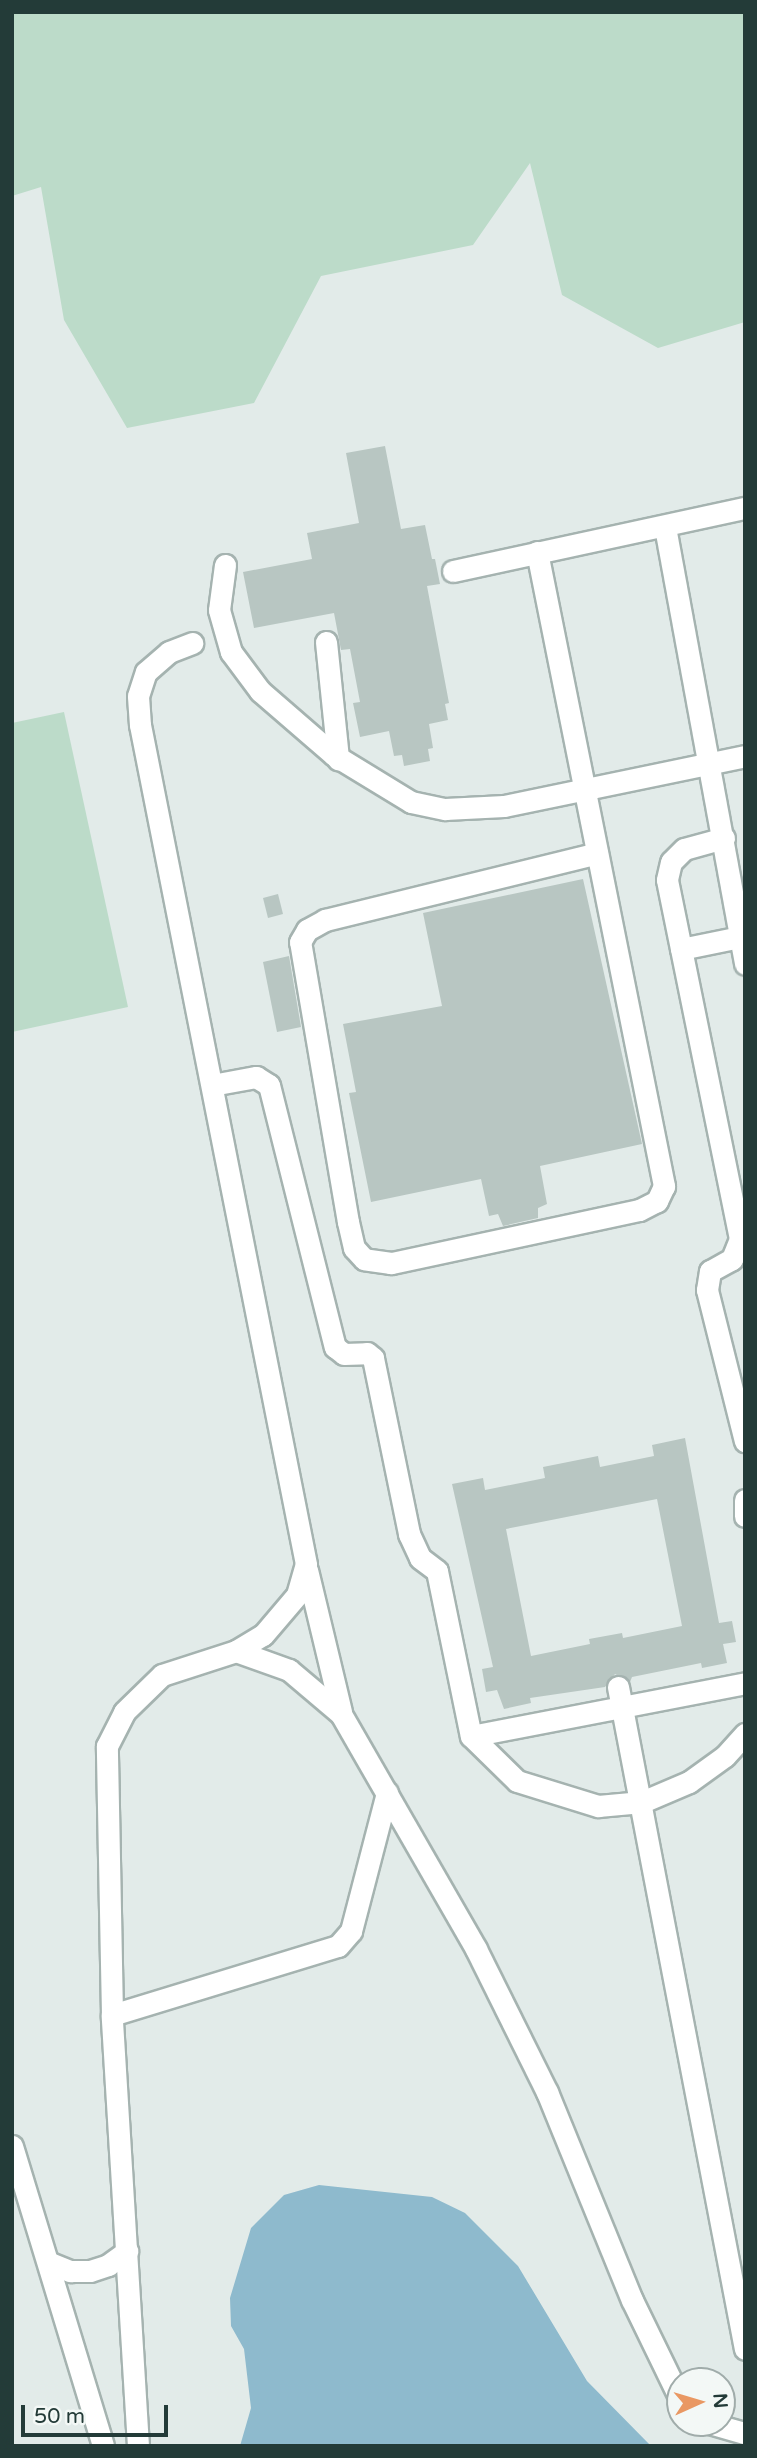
<!DOCTYPE html>
<html>
<head>
<meta charset="utf-8">
<style>
  body { margin:0 }
  #map { position:relative; width:757px; height:2458px; overflow:hidden; background:#e2ebe9; font-family:"Varela Round",sans-serif }
  div>[style] { position:absolute }
  .green>* { inset:0; background:#bcdbc9 }
  .water>* { inset:0; background:#8ebacd }
  .building>* { inset:0; background:#b8c6c2 }
  .roads { filter:drop-shadow(2px 0 #a5b3b0) drop-shadow(-2px 0 #a5b3b0) drop-shadow(0 2px #a5b3b0) drop-shadow(0 -2px #a5b3b0) }
  .minor>* { height:21px; margin:-10.5px; padding:0 10.5px; transform-origin:10.5px; border-radius:10.5px; background:#fff }
  span { translate:-50% -50%; white-space:nowrap; text-align:center; line-height:1.15; -webkit-text-stroke:6px #f3f8f6; paint-order:stroke }
  .frame { position:absolute; inset:0; border:14px solid #233b38; pointer-events:none }
  .north { position:absolute; left:666px; top:2367px; width:70px; height:70px; box-sizing:border-box; background:#f3f8f6; border:2px solid #a0acaa; border-radius:50%; rotate:86deg; font-size:19px; font-weight:700; line-height:28px; text-align:center; color:#233b38 }
  .north::after { content:''; display:block; margin:auto; width:24px; height:32px; background:#e99863; clip-path:polygon(50% 0,100% 100%,50% 72%,0 100%) }
  .scale { position:absolute; left:21px; top:2405px; width:147px; height:32px; box-sizing:border-box; border:4px solid #233b38; border-top:0; padding-left:9px; font-size:21px; line-height:24px; white-space:nowrap; color:#233b38; -webkit-text-stroke:5px #f3f8f6; paint-order:stroke }
</style>
</head>
<body>
<div id="map">
  <div class="green">
    <i style="clip-path:polygon(12px 12px,745px 12px,745px 322px,658px 348px,562px 295px,530px 163px,473px 245px,321px 276px,254px 403px,127px 428px,64px 320px,41px 187px,12px 196px)"></i>
    <i style="clip-path:polygon(64px 712px,128px 1007px,12px 1032px,12px 723px)"></i>
  </div>
  <div class="water">
    <i style="clip-path:polygon(319px 2185px,432px 2197px,465px 2213px,518px 2266px,587px 2381px,651px 2446px,240px 2446px,251px 2408px,244px 2349px,231px 2326px,230px 2298px,251px 2228px,284px 2195px)"></i>
  </div>
  <div class="building">
    <i style="clip-path:polygon(385px 446px,401px 529px,425px 525px,432px 559px,435px 559px,440px 584px,427px 586px,449px 703px,445px 704px,448px 720px,429px 724px,433px 748px,428px 749px,430px 761px,404px 766px,402px 755px,394px 756px,389px 731px,360px 737px,353px 703px,360px 702px,350px 649px,341px 650px,334px 613px,254px 628px,243px 572px,312px 559px,307px 533px,359px 523px,346px 453px)"></i>
    <i style="clip-path:polygon(583px 879px,642px 1144px,540px 1166px,547px 1204px,538px 1208px,538px 1218px,503px 1226px,498px 1214px,489px 1216px,481px 1179px,371px 1202px,349px 1093px,356px 1092px,343px 1024px,442px 1006px,423px 913px)"></i>
    <i style="clip-path:polygon(278px 894px,283px 914px,268px 918px,263px 898px)"></i>
    <i style="clip-path:polygon(289px 956px,301px 1027px,277px 1032px,263px 962px)"></i>
    <i style="clip-path:polygon(evenodd,685px 1438px,719px 1623px,732px 1621px,736px 1642px,723px 1644px,727px 1663px,702px 1668px,701px 1663px,632px 1677px,630px 1682px,615px 1674px,605px 1687px,530px 1698px,531px 1703px,504px 1709px,497px 1690px,486px 1692px,482px 1669px,493px 1667px,452px 1484px,483px 1478px,485px 1490px,545px 1478px,543px 1467px,598px 1456px,600px 1467px,654px 1456px,652px 1445px,685px 1438px,657px 1499px,682px 1626px,623px 1638px,622px 1633px,589px 1639px,590px 1644px,531px 1656px,506px 1529px,657px 1499px)"></i>
  </div>
  <div class="roads">
    <div class="minor">
      <i style="left:665px;top:527px;width:444px;rotate:79.6deg"></i>
      <i style="left:537px;top:552px;width:647px;rotate:78.67deg"></i>
      <i style="left:664px;top:1186px;width:17px;rotate:115deg"></i>
      <i style="left:657px;top:1201px;width:20px;rotate:153deg"></i>
      <i style="left:639px;top:1210px;width:254px;rotate:167.9deg"></i>
      <i style="left:391px;top:1263px;width:27px;rotate:-172deg"></i>
      <i style="left:364px;top:1259px;width:15px;rotate:-132deg"></i>
      <i style="left:354px;top:1248px;width:27px;rotate:-103deg"></i>
      <i style="left:348px;top:1222px;width:284px;rotate:-99.7deg"></i>
      <i style="left:300px;top:942px;width:14px;rotate:-60deg"></i>
      <i style="left:307px;top:930px;width:21px;rotate:-29deg"></i>
      <i style="left:325px;top:920px;width:280px;rotate:-13.8deg"></i>
      <i style="left:225px;top:565px;width:45px;rotate:97.6deg"></i>
      <i style="left:219px;top:610px;width:44px;rotate:74.1deg"></i>
      <i style="left:231px;top:652px;width:49px;rotate:53.4deg"></i>
      <i style="left:260px;top:691px;width:98px;rotate:40.9deg"></i>
      <i style="left:334px;top:755px;width:90px;rotate:31.4deg"></i>
      <i style="left:411px;top:802px;width:35px;rotate:12deg"></i>
      <i style="left:445px;top:809px;width:59px;rotate:-2.9deg"></i>
      <i style="left:504px;top:806px;width:246px;rotate:-11.7deg"></i>
      <i style="left:453px;top:571px;width:299px;rotate:-12.2deg"></i>
      <i style="left:326px;top:642px;width:118px;rotate:84.1deg"></i>
      <i style="left:724px;top:838px;width:41px;rotate:164.6deg"></i>
      <i style="left:684px;top:849px;width:18px;rotate:135deg"></i>
      <i style="left:671px;top:862px;width:18px;rotate:103deg"></i>
      <i style="left:667px;top:880px;width:366px;rotate:78.5deg"></i>
      <i style="left:740px;top:1239px;width:22px;rotate:112deg"></i>
      <i style="left:732px;top:1259px;width:25px;rotate:151deg"></i>
      <i style="left:710px;top:1271px;width:19px;rotate:99deg"></i>
      <i style="left:707px;top:1290px;width:156px;rotate:75.9deg"></i>
      <i style="left:681px;top:949px;width:60px;rotate:-11.5deg"></i>
      <i style="left:212px;top:1085px;width:45px;rotate:-10.3deg"></i>
      <i style="left:256px;top:1077px;width:15px;rotate:32deg"></i>
      <i style="left:269px;top:1085px;width:270px;rotate:75.9deg"></i>
      <i style="left:335px;top:1347px;width:11px;rotate:38deg"></i>
      <i style="left:344px;top:1354px;width:23px;rotate:-2deg"></i>
      <i style="left:367px;top:1353px;width:8px;rotate:40deg"></i>
      <i style="left:373px;top:1358px;width:180px;rotate:78.4deg"></i>
      <i style="left:409px;top:1534px;width:26px;rotate:65deg"></i>
      <i style="left:420px;top:1558px;width:21px;rotate:37deg"></i>
      <i style="left:437px;top:1571px;width:168px;rotate:78.4deg"></i>
      <i style="left:471px;top:1736px;width:64px;rotate:44.4deg"></i>
      <i style="left:517px;top:1781px;width:85px;rotate:17.2deg"></i>
      <i style="left:598px;top:1806px;width:44px;rotate:-5.2deg"></i>
      <i style="left:642px;top:1802px;width:51px;rotate:-23.1deg"></i>
      <i style="left:689px;top:1782px;width:44px;rotate:-35.8deg"></i>
      <i style="left:725px;top:1756px;width:30px;rotate:-48deg"></i>
      <i style="left:745px;top:1500px;width:16px;rotate:90deg"></i>
      <i style="left:307px;top:1570px;width:146px;rotate:76.5deg"></i>
      <i style="left:236px;top:1651px;width:56px;rotate:19.7deg"></i>
      <i style="left:289px;top:1670px;width:68px;rotate:40.2deg"></i>
      <i style="left:341px;top:1714px;width:271px;rotate:60.1deg"></i>
      <i style="left:476px;top:1949px;width:160px;rotate:63.6deg"></i>
      <i style="left:547px;top:2092px;width:225px;rotate:67.8deg"></i>
      <i style="left:632px;top:2300px;width:110px;rotate:64.1deg"></i>
      <i style="left:618px;top:1687px;width:674px;rotate:79.14deg"></i>
      <i style="left:471px;top:1736px;width:279px;rotate:-10.9deg"></i>
      <i style="left:112px;top:2015px;width:236px;rotate:-17deg"></i>
      <i style="left:338px;top:1946px;width:20px;rotate:-49deg"></i>
      <i style="left:351px;top:1931px;width:143px;rotate:-75.4deg"></i>
      <i style="left:12px;top:2146px;width:313px;rotate:73.1deg"></i>
      <i style="left:50px;top:2263px;width:22px;rotate:22deg"></i>
      <i style="left:70px;top:2271px;width:20px"></i>
      <i style="left:90px;top:2271px;width:19px;rotate:-18deg"></i>
      <i style="left:108px;top:2265px;width:24px;rotate:-36deg"></i>
      <i style="left:709px;top:2423px;width:37px;rotate:16deg"></i>
      <i style="left:138px;top:2446px;width:432px;rotate:-93.5deg"></i>
      <i style="left:112px;top:2015px;width:269px;rotate:-91.1deg"></i>
      <i style="left:107px;top:1746px;width:38px;rotate:-63deg"></i>
      <i style="left:124px;top:1712px;width:53px;rotate:-44.2deg"></i>
      <i style="left:162px;top:1675px;width:78px;rotate:-18deg"></i>
      <i style="left:236px;top:1651px;width:31px;rotate:-31deg"></i>
      <i style="left:263px;top:1635px;width:52px;rotate:-49.6deg"></i>
      <i style="left:297px;top:1595px;width:32px;rotate:-74deg"></i>
      <i style="left:306px;top:1564px;width:855px;rotate:-101.19deg"></i>
      <i style="left:140px;top:725px;width:29px;rotate:-94deg"></i>
      <i style="left:138px;top:696px;width:25px;rotate:-72deg"></i>
      <i style="left:146px;top:672px;width:30px;rotate:-41deg"></i>
      <i style="left:169px;top:652px;width:25px;rotate:-21deg"></i>
    </div>
  </div>
  <div class="frame"></div>
  <div class="north">N</div>
  <div class="scale">50 m</div>
</div>
</body>
</html>
